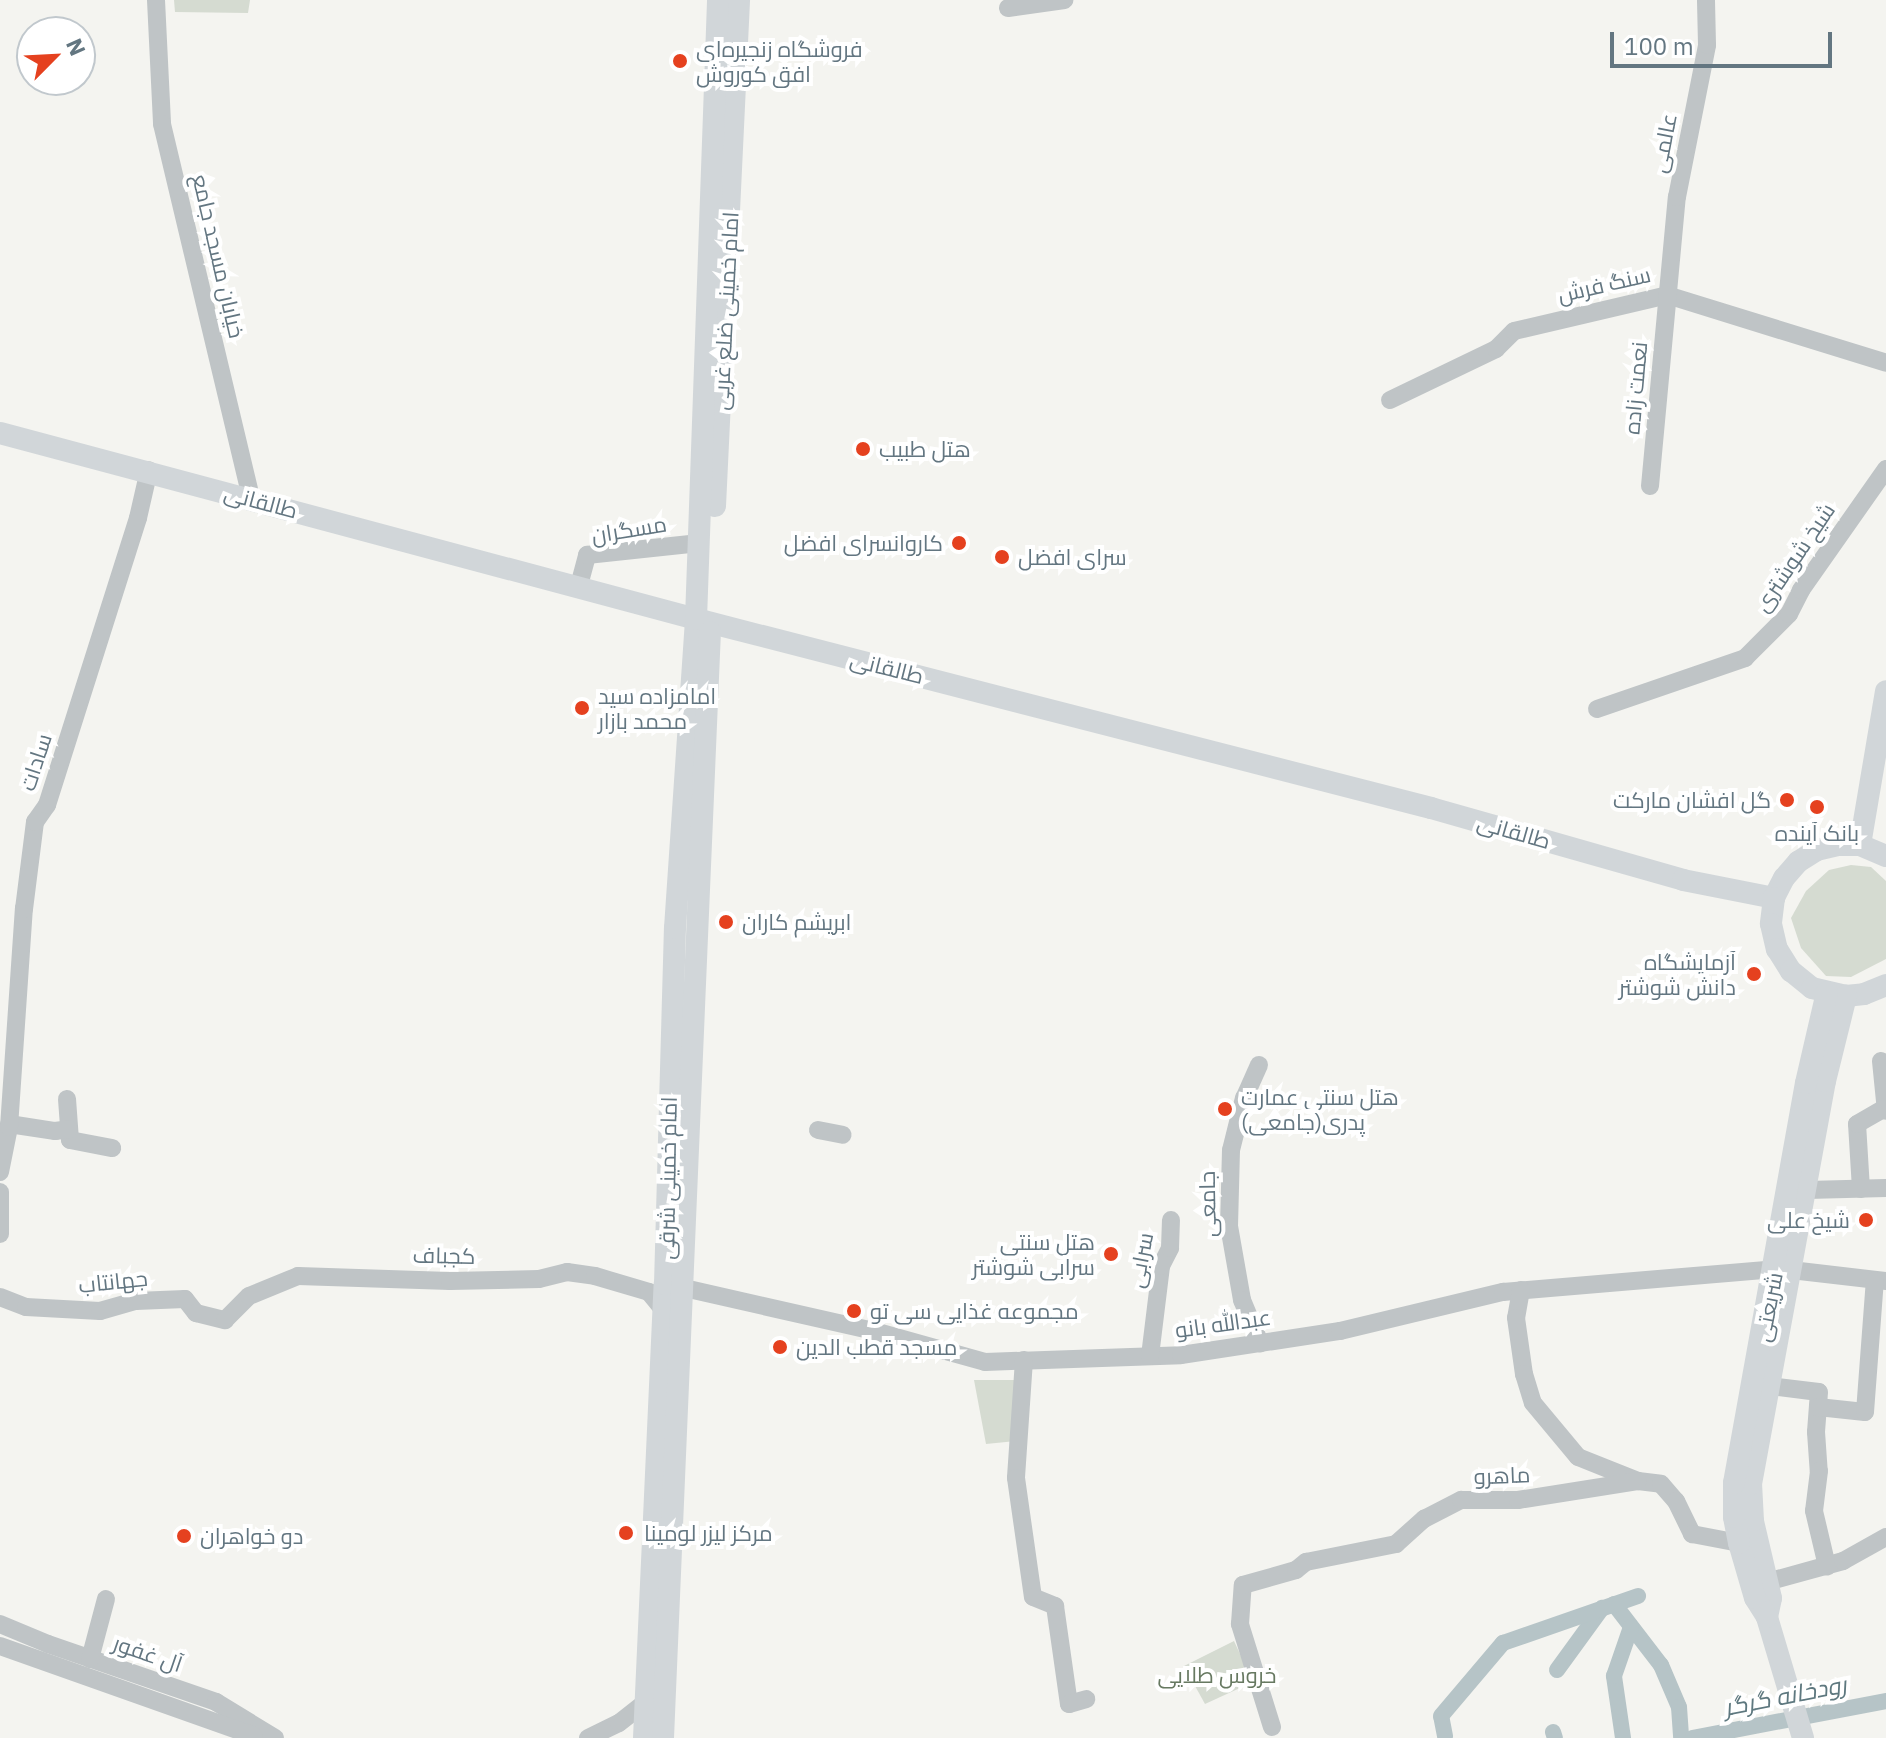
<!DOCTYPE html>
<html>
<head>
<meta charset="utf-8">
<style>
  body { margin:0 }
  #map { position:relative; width:1886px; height:1738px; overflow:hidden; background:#f4f4f0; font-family:"IBM Plex Sans",Cairo,sans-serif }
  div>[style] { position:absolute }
  .green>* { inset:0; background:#d5dbd1 }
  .canal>* { height:16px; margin:-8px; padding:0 8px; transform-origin:8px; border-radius:8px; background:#b6c4c7 }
  .minor>* { height:18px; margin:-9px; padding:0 9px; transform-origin:9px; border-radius:9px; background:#bfc4c6 }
  .major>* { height:22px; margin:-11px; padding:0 11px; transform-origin:11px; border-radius:11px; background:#d1d6d9 }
  .dots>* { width:22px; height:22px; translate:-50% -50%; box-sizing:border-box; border:4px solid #fff; border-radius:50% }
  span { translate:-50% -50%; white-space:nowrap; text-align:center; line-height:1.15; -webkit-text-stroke:8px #fff; paint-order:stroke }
  .poi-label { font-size:22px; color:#637681 }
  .left { translate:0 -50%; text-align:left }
  .right { translate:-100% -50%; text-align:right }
  .street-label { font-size:22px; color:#637681 }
  .park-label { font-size:22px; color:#677961 }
  .water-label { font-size:24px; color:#5e787f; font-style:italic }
  .north { position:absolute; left:16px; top:16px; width:80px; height:80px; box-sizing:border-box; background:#fff; border:2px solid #c1c8cd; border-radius:50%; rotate:66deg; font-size:22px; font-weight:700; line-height:32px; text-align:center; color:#637681 }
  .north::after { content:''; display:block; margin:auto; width:28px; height:36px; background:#e5411f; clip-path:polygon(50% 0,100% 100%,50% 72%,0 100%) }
  .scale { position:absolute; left:1610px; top:32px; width:222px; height:36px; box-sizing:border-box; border:4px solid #637681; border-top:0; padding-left:10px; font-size:24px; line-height:28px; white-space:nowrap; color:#637681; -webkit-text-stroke:6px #fff; paint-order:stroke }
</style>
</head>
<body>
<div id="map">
  <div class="green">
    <i style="clip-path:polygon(174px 0,250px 0,248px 13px,175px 12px)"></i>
    <i style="clip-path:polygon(1851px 865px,1871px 867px,1886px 881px,1886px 959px,1851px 977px,1826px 976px,1801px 948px,1791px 918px,1806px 891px,1829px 870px)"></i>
    <i style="clip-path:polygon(974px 1380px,1021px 1380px,1016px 1441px,986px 1444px)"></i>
    <i style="clip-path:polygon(1234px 1641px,1253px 1682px,1205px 1704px,1184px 1666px)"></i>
  </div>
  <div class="canal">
    <i style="left:1614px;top:1604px;width:77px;rotate:52.4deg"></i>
    <i style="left:1661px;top:1665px;width:46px;rotate:66.8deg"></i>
    <i style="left:1679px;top:1707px;width:31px;rotate:86deg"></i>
    <i style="left:1557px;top:1670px;width:77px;rotate:-54deg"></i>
    <i style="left:1553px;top:1732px;width:6px;rotate:72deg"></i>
    <i style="left:1445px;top:1736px;width:20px;rotate:-101deg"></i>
    <i style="left:1441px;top:1716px;width:96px;rotate:-49.7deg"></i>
    <i style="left:1503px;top:1643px;width:143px;rotate:-19.2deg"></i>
    <i style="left:1623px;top:1738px;width:63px;rotate:-98.3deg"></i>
    <i style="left:1614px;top:1676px;width:52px;rotate:-70.9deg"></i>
    <i style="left:1692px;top:1738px;width:197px;rotate:-10.8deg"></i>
  </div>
  <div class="minor">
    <i style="left:156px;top:0;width:124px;rotate:87.2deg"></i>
    <i style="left:162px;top:124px;width:385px;rotate:76.6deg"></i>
    <i style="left:1008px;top:8px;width:57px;rotate:-8.1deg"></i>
    <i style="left:1390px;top:400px;width:118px;rotate:-25.7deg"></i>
    <i style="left:1496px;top:349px;width:25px;rotate:-45deg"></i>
    <i style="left:1514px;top:331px;width:157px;rotate:-13.2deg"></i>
    <i style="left:1667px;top:295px;width:229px;rotate:17.2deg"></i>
    <i style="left:1650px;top:486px;width:290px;rotate:-84.7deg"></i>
    <i style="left:1677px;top:197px;width:155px;rotate:-78.8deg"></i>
    <i style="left:1707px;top:45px;width:45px;rotate:-91.3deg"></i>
    <i style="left:581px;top:578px;width:24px;rotate:-75deg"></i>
    <i style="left:587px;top:555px;width:113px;rotate:-6.1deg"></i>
    <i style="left:1597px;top:709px;width:157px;rotate:-19deg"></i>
    <i style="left:1745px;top:658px;width:62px;rotate:-45deg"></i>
    <i style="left:1789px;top:614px;width:27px;rotate:-63deg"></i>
    <i style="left:1801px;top:590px;width:148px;rotate:-54.9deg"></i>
    <i style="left:1881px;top:1061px;width:50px;rotate:84.3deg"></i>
    <i style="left:1259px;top:1065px;width:36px;rotate:114deg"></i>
    <i style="left:1244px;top:1098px;width:54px;rotate:104deg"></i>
    <i style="left:1231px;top:1150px;width:76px;rotate:91.5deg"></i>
    <i style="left:1229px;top:1226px;width:75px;rotate:80deg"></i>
    <i style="left:1242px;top:1300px;width:47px;rotate:67.3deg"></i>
    <i style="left:67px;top:1099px;width:41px;rotate:85.8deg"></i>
    <i style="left:70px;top:1140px;width:43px;rotate:10.8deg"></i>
    <i style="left:9px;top:1124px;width:47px;rotate:8.7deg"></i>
    <i style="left:55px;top:1131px;width:14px;rotate:-8deg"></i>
    <i style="left:818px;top:1130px;width:25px;rotate:11deg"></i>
    <i style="left:0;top:1172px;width:46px;rotate:-78.7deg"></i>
    <i style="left:9px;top:1127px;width:219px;rotate:-86.1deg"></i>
    <i style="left:24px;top:909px;width:88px;rotate:-82.8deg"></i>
    <i style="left:35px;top:822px;width:21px;rotate:-55deg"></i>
    <i style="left:47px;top:805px;width:301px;rotate:-72.4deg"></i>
    <i style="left:138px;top:518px;width:49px;rotate:-77.1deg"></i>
    <i style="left:1861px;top:1189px;width:65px;rotate:-93.5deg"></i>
    <i style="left:1857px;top:1124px;width:30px;rotate:-30deg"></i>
    <i style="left:1807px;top:1190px;width:79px;rotate:-1.5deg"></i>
    <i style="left:0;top:1192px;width:42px;rotate:90deg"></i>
    <i style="left:1791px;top:1270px;width:96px;rotate:6.6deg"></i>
    <i style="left:671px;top:1285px;width:208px;rotate:12.8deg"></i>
    <i style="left:874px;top:1331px;width:115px;rotate:15.6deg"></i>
    <i style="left:985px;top:1362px;width:196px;rotate:-2deg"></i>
    <i style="left:1181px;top:1355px;width:161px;rotate:-8.6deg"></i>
    <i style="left:1340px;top:1331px;width:168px;rotate:-13.5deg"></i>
    <i style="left:1503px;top:1292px;width:273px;rotate:-4.8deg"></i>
    <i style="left:1521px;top:1290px;width:28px;rotate:100deg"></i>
    <i style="left:1516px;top:1318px;width:57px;rotate:81.9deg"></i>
    <i style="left:1524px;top:1374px;width:30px;rotate:73deg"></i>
    <i style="left:1533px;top:1403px;width:70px;rotate:50.2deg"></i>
    <i style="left:1578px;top:1457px;width:65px;rotate:21.8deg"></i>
    <i style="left:1638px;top:1481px;width:23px;rotate:7deg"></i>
    <i style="left:1661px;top:1484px;width:23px;rotate:49deg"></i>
    <i style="left:1676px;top:1501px;width:37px;rotate:64deg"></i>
    <i style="left:1692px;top:1534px;width:48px;rotate:10.8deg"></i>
    <i style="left:0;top:1297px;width:28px;rotate:21deg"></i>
    <i style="left:26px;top:1307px;width:74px;rotate:3.1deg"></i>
    <i style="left:100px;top:1311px;width:37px;rotate:-16deg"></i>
    <i style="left:136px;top:1301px;width:49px;rotate:-2.3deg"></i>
    <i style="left:185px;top:1299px;width:18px;rotate:52deg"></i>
    <i style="left:196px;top:1313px;width:30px;rotate:14deg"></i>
    <i style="left:225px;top:1320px;width:34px;rotate:-45deg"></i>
    <i style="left:249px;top:1296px;width:53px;rotate:-22.2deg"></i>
    <i style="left:298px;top:1276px;width:152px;rotate:1.9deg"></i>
    <i style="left:450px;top:1281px;width:89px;rotate:-1.3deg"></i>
    <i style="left:539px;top:1279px;width:29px;rotate:-14deg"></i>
    <i style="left:567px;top:1272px;width:28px;rotate:8deg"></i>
    <i style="left:595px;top:1276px;width:56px;rotate:16.5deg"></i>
    <i style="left:649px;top:1292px;width:22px;rotate:51deg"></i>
    <i style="left:1150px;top:1356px;width:91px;rotate:-83deg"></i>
    <i style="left:1161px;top:1266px;width:20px;rotate:-63deg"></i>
    <i style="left:1170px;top:1248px;width:28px;rotate:-88deg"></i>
    <i style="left:1024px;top:1360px;width:118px;rotate:93.9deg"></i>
    <i style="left:1016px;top:1478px;width:120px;rotate:81.9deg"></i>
    <i style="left:1033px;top:1597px;width:24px;rotate:22deg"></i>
    <i style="left:1055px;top:1606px;width:99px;rotate:81.9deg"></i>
    <i style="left:1069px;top:1704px;width:18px;rotate:-16deg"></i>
    <i style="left:1770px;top:1386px;width:49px;rotate:7deg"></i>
    <i style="left:1819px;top:1392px;width:40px;rotate:94.3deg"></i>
    <i style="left:1816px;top:1432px;width:39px;rotate:86deg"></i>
    <i style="left:1819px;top:1471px;width:40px;rotate:97.1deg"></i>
    <i style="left:1814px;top:1511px;width:57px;rotate:76.7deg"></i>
    <i style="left:1818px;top:1407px;width:47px;rotate:6.1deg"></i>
    <i style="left:1865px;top:1412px;width:132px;rotate:-85.7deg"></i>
    <i style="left:1767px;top:1582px;width:79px;rotate:-15.4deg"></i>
    <i style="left:1843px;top:1561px;width:49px;rotate:-29.2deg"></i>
    <i style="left:0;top:1624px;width:52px;rotate:22.6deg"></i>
    <i style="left:48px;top:1644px;width:178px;rotate:19deg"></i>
    <i style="left:216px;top:1702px;width:69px;rotate:31.4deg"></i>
    <i style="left:0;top:1646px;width:269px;rotate:19.5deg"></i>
    <i style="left:90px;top:1659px;width:62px;rotate:-75.1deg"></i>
    <i style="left:1272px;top:1727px;width:108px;rotate:-107.3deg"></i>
    <i style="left:1240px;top:1624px;width:39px;rotate:-86deg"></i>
    <i style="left:1243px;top:1585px;width:55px;rotate:-15.8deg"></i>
    <i style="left:1296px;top:1570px;width:13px;rotate:-39deg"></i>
    <i style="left:1306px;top:1562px;width:92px;rotate:-11.3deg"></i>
    <i style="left:1396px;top:1544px;width:38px;rotate:-42deg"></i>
    <i style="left:1424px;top:1519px;width:42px;rotate:-27.2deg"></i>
    <i style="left:1461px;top:1500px;width:57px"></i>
    <i style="left:1518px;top:1500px;width:121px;rotate:-9deg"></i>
    <i style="left:588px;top:1738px;width:34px;rotate:-26deg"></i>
    <i style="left:619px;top:1723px;width:33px;rotate:-38deg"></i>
  </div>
  <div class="major">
    <i style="left:0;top:433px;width:720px;rotate:14.96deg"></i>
    <i style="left:696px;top:619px;width:759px;rotate:14.42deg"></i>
    <i style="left:1431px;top:808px;width:262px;rotate:15.9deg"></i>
    <i style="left:1683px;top:880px;width:93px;rotate:11.2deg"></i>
    <i style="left:715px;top:506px;width:507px;rotate:-87.28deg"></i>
    <i style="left:1860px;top:845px;width:156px;rotate:-80.4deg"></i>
    <i style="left:1886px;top:856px;width:28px;rotate:-157deg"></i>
    <i style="left:1860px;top:845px;width:22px;rotate:180deg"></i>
    <i style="left:1838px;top:845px;width:22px;rotate:167deg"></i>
    <i style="left:1817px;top:850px;width:22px;rotate:148deg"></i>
    <i style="left:1798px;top:862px;width:21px;rotate:131deg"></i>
    <i style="left:1784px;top:878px;width:22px;rotate:117deg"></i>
    <i style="left:1774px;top:898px;width:26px;rotate:97deg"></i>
    <i style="left:1771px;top:924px;width:26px;rotate:77deg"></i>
    <i style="left:1777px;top:949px;width:26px;rotate:58deg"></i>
    <i style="left:1791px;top:971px;width:27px;rotate:39deg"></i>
    <i style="left:1812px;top:988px;width:35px;rotate:13deg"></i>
    <i style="left:1846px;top:996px;width:18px;rotate:-6deg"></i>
    <i style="left:1864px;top:994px;width:24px;rotate:-22deg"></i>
    <i style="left:1767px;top:1617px;width:19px;rotate:-78deg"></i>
    <i style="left:1771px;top:1598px;width:79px;rotate:-103.2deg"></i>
    <i style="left:1753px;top:1521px;width:37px;rotate:-93deg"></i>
    <i style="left:1751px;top:1484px;width:410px;rotate:-79.6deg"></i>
    <i style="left:1825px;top:1081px;width:88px;rotate:-76.1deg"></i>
    <i style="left:644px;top:1738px;width:454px;rotate:-87.4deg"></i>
    <i style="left:665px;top:1284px;width:356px;rotate:-88.4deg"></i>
    <i style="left:675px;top:928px;width:310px;rotate:-86.1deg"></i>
    <i style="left:696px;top:619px;width:619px;rotate:-87.96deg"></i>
    <i style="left:663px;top:1738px;width:1107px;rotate:-87.57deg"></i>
    <i style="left:1803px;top:1738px;width:126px;rotate:-106.6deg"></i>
    <i style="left:1767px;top:1617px;width:22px;rotate:-122deg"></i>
    <i style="left:1755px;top:1598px;width:57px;rotate:-106.2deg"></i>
    <i style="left:1739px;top:1543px;width:26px;rotate:-101deg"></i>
    <i style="left:1734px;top:1517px;width:34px;rotate:-90deg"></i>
    <i style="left:1734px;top:1483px;width:406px;rotate:-79.8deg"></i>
    <i style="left:1806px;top:1083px;width:93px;rotate:-77deg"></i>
  </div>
  <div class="dots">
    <i style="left:680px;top:61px;background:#e5411f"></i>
    <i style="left:863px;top:449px;background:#e5411f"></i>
    <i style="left:959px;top:543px;background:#e5411f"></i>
    <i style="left:1002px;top:557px;background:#e5411f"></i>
    <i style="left:582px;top:708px;background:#e5411f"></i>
    <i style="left:1787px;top:800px;background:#e5411f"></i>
    <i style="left:1817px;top:807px;background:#e5411f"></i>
    <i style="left:726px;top:922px;background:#e5411f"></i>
    <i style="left:1754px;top:974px;background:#e5411f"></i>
    <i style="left:1225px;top:1109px;background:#e5411f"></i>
    <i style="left:1866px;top:1220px;background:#e5411f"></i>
    <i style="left:1111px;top:1254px;background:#e5411f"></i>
    <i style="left:854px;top:1311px;background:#e5411f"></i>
    <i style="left:780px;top:1347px;background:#e5411f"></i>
    <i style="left:626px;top:1533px;background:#e5411f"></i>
    <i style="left:184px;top:1536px;background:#e5411f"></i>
  </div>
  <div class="poi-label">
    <span class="left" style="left:696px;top:61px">فروشگاه زنجیره‌ای<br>افق کوروش</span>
    <span class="left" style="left:879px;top:449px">هتل طبیب</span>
    <span class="right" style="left:943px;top:543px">کاروانسرای افضل</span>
    <span class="left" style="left:1018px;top:557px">سرای افضل</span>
    <span class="left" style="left:598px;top:708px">امامزاده سید<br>محمد بازار</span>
    <span class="right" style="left:1771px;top:800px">گل افشان مارکت</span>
    <span style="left:1817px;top:833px">بانک آینده</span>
    <span class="left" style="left:742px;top:922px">ابریشم کاران</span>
    <span class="right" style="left:1736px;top:974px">آزمایشگاه<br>دانش شوشتر</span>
    <span class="left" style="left:1241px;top:1109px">هتل سنتی عمارت<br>پدری(جامعی)</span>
    <span class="right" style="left:1850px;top:1220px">شیخ علی</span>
    <span class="right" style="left:1095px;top:1254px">هتل سنتی<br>سرابی شوشتر</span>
    <span class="left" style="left:870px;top:1311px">مجموعه غذایی سی تو</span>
    <span class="left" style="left:796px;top:1347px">مسجد قطب الدین</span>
    <span class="left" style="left:644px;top:1533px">مرکز لیزر لومینا</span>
    <span class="left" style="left:200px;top:1536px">دو خواهران</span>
  </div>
  <div class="street-label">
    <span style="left:1663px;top:143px;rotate:-79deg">عالمی</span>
    <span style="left:219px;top:256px;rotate:77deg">خیابان مسجد جامع</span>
    <span style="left:1604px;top:284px;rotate:-13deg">سنگ فرش</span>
    <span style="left:725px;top:311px;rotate:-87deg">امام خمینی ضلع غربی</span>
    <span style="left:1635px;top:388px;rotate:-85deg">نعمت زاده</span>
    <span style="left:261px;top:501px;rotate:15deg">طالقانی</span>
    <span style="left:629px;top:529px;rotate:-9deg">مسگران</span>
    <span style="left:1794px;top:557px;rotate:-56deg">شیخ شوشتری</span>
    <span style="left:887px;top:667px;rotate:14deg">طالقانی</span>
    <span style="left:35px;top:762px;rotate:-72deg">سادات</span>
    <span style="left:1514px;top:831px;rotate:16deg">طالقانی</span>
    <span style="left:667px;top:1178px;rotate:-89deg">امام خمینی شرقی</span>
    <span style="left:1207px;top:1204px;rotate:-91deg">جامعی</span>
    <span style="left:444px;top:1255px;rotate:1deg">کجباف</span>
    <span style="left:1140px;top:1260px;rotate:-79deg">سرابی</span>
    <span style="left:113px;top:1281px;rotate:-6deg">جهانتاب</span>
    <span style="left:1768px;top:1307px;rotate:-79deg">شریعتی</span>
    <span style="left:1223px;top:1323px;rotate:-8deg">عبدالله بانو</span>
    <span style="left:1502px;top:1475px;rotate:-2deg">ماهرو</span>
    <span style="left:148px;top:1653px;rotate:19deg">آل غفور</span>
  </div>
  <div class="park-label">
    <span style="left:1217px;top:1675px">خروس طلایی</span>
  </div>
  <div class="water-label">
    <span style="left:1785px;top:1696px;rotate:-11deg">رودخانه گرگر</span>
  </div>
  <div class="north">N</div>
  <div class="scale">100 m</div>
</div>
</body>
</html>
